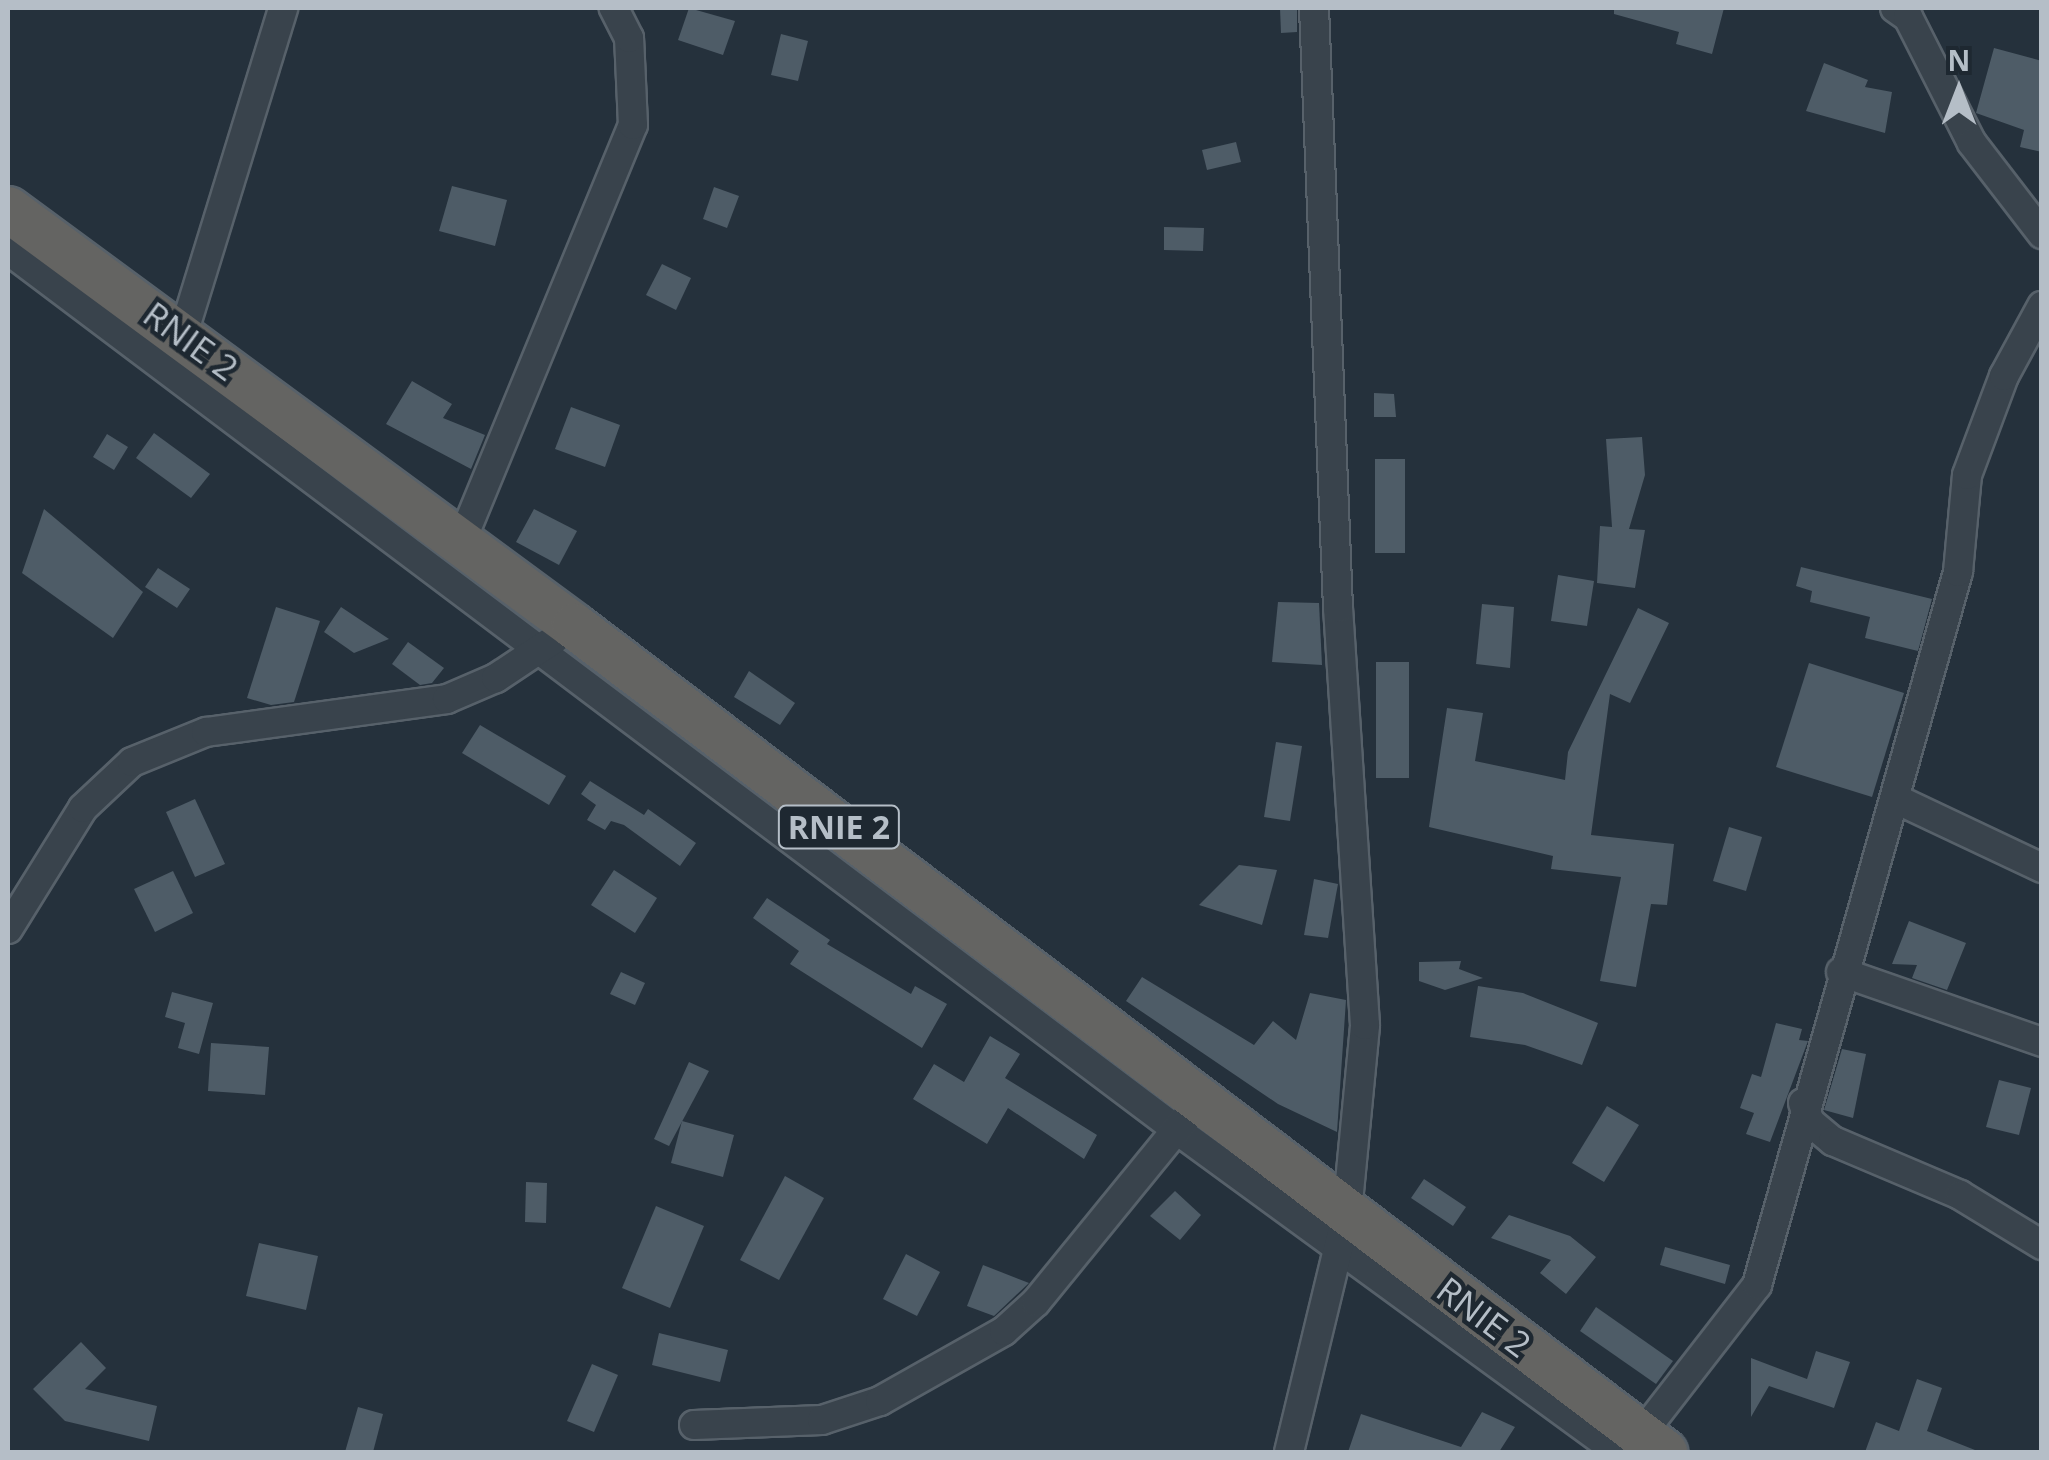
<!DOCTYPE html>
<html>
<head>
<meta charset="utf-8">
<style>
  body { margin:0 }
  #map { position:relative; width:2049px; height:1460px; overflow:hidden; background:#25313c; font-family:"Open Sans",sans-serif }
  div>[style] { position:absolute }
  .building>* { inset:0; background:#4e5c67 }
  .roads { filter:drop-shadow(2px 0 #57616a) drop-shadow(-2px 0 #57616a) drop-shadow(0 2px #57616a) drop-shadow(0 -2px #57616a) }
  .minor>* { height:28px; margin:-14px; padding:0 14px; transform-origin:14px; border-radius:14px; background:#39434c }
  .trunk>* { height:45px; margin:-22.5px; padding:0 22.5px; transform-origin:22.5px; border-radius:22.5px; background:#646462 }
  span { translate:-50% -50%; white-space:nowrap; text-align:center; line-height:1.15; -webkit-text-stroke:9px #1e2831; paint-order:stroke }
  .shield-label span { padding:2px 8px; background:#1e2831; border:2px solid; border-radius:8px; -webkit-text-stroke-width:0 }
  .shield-label { font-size:32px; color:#b5bec7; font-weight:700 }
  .street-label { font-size:35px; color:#b5bec7 }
  .frame { position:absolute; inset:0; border:10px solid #b5bec7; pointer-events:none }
  .north { position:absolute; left:1909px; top:40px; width:100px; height:100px; -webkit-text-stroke:8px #1e2831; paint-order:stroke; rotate:0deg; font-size:28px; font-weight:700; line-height:40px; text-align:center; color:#b5bec7 }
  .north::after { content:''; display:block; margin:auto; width:35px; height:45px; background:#b5bec7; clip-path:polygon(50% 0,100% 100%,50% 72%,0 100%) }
</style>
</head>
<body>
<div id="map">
  <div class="building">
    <i style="clip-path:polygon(689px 8px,735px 21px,723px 55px,678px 40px)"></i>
    <i style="clip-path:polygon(1280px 8px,1297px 8px,1297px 32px,1281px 33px)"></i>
    <i style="clip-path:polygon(1614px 8px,1724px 8px,1712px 54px,1676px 44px,1679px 32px,1614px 14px)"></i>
    <i style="clip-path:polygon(781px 34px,808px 41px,798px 81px,771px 75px)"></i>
    <i style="clip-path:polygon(1994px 48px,2042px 61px,2042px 152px,2020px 147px,2024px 130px,1976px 113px)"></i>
    <i style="clip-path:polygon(1824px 63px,1868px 80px,1865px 87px,1892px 92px,1885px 133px,1806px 111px)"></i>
    <i style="clip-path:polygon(1236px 142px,1241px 162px,1207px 170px,1202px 150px)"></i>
    <i style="clip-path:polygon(452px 186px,507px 200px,495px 246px,439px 231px)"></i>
    <i style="clip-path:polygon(714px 187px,739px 196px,727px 228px,703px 219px)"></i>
    <i style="clip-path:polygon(1164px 227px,1204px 228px,1203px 251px,1164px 250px)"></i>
    <i style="clip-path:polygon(662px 264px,691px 278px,676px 310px,646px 295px)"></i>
    <i style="clip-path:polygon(412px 381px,452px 404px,443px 418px,485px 435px,471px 469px,386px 424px)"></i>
    <i style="clip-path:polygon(1374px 393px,1394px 394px,1396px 417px,1374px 417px)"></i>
    <i style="clip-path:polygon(571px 407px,620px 425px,605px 467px,555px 449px)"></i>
    <i style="clip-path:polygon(154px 433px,210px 474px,191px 498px,136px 458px)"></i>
    <i style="clip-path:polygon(107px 434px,128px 447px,114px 470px,93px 457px)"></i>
    <i style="clip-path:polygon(1642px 437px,1645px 475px,1629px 529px,1645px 530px,1635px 588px,1597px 583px,1600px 526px,1612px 527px,1606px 439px)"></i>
    <i style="clip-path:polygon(1375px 459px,1405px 459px,1405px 553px,1375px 553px)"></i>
    <i style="clip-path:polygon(44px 509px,143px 592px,113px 638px,22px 573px)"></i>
    <i style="clip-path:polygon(534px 509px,577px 531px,559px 565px,516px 542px)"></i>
    <i style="clip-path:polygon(1801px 567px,1932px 599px,1918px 651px,1865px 638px,1870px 617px,1810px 602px,1812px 591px,1796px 586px)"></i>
    <i style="clip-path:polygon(158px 568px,190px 589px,177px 608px,145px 587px)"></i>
    <i style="clip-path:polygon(1558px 575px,1594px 581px,1587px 626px,1551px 621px)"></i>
    <i style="clip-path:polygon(1278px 602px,1319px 603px,1322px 665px,1272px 662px)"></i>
    <i style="clip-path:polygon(1482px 604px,1514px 607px,1510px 668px,1476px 664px)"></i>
    <i style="clip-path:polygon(276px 607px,320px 621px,294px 702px,271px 705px,247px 698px)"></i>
    <i style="clip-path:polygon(341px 607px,389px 639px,354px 653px,324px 632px)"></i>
    <i style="clip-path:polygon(1638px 608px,1669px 623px,1630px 703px,1610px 694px,1591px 835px,1674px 844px,1667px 905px,1651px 904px,1636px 987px,1600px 981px,1621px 877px,1551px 869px,1553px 856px,1429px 827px,1447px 708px,1483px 713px,1475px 761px,1565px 780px,1568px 752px)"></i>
    <i style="clip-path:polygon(408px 642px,444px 668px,432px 683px,420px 685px,392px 664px)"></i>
    <i style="clip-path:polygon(1376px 662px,1409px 662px,1409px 778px,1376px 778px)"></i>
    <i style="clip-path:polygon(1809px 663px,1904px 693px,1872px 797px,1776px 767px)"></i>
    <i style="clip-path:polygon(749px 671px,795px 703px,780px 725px,734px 697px)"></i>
    <i style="clip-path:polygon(480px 725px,566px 776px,549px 805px,462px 753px)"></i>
    <i style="clip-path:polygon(1276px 742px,1302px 746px,1290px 821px,1264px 817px)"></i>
    <i style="clip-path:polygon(590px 781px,644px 815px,648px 809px,696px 843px,680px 866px,624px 825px,611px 821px,605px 830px,587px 820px,596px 805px,581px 794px)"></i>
    <i style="clip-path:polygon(195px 799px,225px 864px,195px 877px,166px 812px)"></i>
    <i style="clip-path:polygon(1729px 827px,1762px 837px,1746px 891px,1713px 881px)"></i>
    <i style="clip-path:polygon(1239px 865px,1277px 870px,1262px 925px,1199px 905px)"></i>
    <i style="clip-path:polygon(614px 870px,657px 898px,635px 933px,591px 905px)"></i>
    <i style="clip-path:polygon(173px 871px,193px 913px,155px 932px,134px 889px)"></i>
    <i style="clip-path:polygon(1314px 879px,1338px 884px,1328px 938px,1304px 935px)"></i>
    <i style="clip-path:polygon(767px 898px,830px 940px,827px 944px,911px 994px,915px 986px,947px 1004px,922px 1048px,790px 964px,799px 951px,753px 918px)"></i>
    <i style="clip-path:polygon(1909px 921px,1966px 943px,1947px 990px,1912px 978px,1917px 965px,1892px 964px)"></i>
    <i style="clip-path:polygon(1461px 961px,1459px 969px,1483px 978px,1445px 990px,1419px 981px,1419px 962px)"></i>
    <i style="clip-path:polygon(621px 972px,645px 983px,635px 1005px,610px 994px)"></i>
    <i style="clip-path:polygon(1142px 977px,1254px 1045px,1273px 1021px,1296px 1040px,1310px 993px,1346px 1000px,1337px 1132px,1278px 1104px,1126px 1001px)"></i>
    <i style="clip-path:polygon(1478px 986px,1523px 993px,1598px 1023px,1582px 1065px,1525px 1045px,1470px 1037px)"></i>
    <i style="clip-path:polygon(172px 992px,213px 1003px,199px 1054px,178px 1048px,185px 1023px,165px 1017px)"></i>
    <i style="clip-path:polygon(1776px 1023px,1802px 1029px,1799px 1040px,1808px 1041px,1770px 1142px,1746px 1134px,1754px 1113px,1740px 1108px,1752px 1074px,1761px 1077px)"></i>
    <i style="clip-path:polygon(990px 1036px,1020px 1054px,1005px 1078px,1097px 1135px,1084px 1159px,1008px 1108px,987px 1144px,913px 1099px,934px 1064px,964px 1082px)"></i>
    <i style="clip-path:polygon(211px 1043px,269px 1047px,265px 1095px,208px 1091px)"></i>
    <i style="clip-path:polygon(1842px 1049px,1866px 1054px,1853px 1118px,1824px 1110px)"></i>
    <i style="clip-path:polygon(689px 1062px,709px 1071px,669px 1146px,654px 1139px)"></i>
    <i style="clip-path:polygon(1999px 1080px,2031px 1088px,2019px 1135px,1986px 1127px)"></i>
    <i style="clip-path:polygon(1607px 1106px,1639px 1125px,1604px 1182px,1572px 1163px)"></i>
    <i style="clip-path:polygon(682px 1121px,734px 1135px,723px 1177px,671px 1163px)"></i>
    <i style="clip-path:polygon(785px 1176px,824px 1198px,779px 1280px,740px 1260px)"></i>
    <i style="clip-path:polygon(1424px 1179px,1466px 1207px,1453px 1226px,1411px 1198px)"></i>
    <i style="clip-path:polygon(526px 1182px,547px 1183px,546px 1223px,525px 1222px)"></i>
    <i style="clip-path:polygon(1175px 1191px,1201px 1215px,1180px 1240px,1150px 1216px)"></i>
    <i style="clip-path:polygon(656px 1206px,704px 1226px,670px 1308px,622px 1288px)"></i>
    <i style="clip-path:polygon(1509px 1215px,1570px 1236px,1596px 1257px,1566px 1294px,1540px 1273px,1551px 1260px,1491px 1238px)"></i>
    <i style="clip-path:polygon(259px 1243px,318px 1256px,306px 1310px,246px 1296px)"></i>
    <i style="clip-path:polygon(1665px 1247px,1730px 1265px,1725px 1284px,1660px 1265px)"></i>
    <i style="clip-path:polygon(906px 1254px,940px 1272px,917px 1316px,883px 1299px)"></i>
    <i style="clip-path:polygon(983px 1265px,1029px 1283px,994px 1316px,967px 1306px)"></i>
    <i style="clip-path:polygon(1596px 1307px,1673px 1361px,1656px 1384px,1580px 1331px)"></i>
    <i style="clip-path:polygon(659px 1333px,728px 1350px,720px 1382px,652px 1365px)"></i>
    <i style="clip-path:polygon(81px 1342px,106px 1368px,85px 1389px,157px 1406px,149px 1441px,65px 1421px,33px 1389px)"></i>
    <i style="clip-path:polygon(1816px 1351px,1850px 1362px,1834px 1408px,1769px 1386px,1751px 1417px,1751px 1358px,1807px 1379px)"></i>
    <i style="clip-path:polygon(592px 1364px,618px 1375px,594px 1432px,567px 1421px)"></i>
    <i style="clip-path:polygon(1917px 1379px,1942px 1388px,1927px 1431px,1980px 1452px,1865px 1452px,1876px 1422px,1899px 1431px)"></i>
    <i style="clip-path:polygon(358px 1407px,383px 1414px,373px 1452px,345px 1452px)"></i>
    <i style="clip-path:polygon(1482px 1412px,1515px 1427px,1499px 1452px,1348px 1452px,1361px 1414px,1461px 1447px)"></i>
  </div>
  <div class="roads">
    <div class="minor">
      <i style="left:1895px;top:8px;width:16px;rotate:35deg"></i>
      <i style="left:1908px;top:17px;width:141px;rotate:63.1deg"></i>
      <i style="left:1972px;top:143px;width:115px;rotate:52.4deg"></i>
      <i style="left:8px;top:250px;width:1463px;rotate:36.97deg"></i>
      <i style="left:1177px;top:1130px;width:546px;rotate:36.14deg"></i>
      <i style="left:183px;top:334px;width:341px;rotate:-72.9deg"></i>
      <i style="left:461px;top:542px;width:451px;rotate:-67.6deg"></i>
      <i style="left:633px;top:125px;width:87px;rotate:-92.6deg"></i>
      <i style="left:629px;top:38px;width:34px;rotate:-117deg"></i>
      <i style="left:1898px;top:800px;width:159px;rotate:25.3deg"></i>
      <i style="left:8px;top:929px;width:142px;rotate:-58.2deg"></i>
      <i style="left:83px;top:808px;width:67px;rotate:-43.2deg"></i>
      <i style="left:132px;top:762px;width:80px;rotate:-22.1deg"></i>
      <i style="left:206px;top:732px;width:243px;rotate:-7.8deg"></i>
      <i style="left:447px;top:699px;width:53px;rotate:-23.2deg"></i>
      <i style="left:496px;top:678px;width:72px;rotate:-33.7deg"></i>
      <i style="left:1841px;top:972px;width:213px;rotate:19.2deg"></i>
      <i style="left:1803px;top:1103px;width:20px;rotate:70deg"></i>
      <i style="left:1810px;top:1122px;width:30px;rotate:40deg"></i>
      <i style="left:1833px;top:1141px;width:138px;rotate:23deg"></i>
      <i style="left:1960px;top:1195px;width:96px;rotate:31.4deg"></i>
      <i style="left:694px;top:1425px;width:128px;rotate:-2.2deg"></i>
      <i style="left:822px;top:1420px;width:61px;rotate:-18.1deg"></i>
      <i style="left:880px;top:1401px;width:142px;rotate:-29.4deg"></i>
      <i style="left:1004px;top:1331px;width:43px;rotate:-42.2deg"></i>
      <i style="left:1036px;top:1302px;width:239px;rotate:-50.8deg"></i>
      <i style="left:1640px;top:1436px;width:191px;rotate:-52.2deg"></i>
      <i style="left:1757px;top:1285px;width:741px;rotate:-74.26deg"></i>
      <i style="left:1958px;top:572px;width:97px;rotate:-84.7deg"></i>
      <i style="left:1967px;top:475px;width:106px;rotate:-69.5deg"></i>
      <i style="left:2004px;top:376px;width:80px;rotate:-61.5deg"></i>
      <i style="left:1289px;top:1452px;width:246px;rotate:-76.4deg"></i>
      <i style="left:1347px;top:1213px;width:189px;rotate:-84.5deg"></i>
      <i style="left:1365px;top:1025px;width:418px;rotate:-93.7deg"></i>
      <i style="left:1338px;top:608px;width:600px;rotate:-92.29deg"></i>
    </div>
    <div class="trunk">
      <i style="left:8px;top:209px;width:703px;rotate:36.38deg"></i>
      <i style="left:574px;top:626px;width:1368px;rotate:37.15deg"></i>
    </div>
  </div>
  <div class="shield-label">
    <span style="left:839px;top:827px">RNIE 2</span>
  </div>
  <div class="street-label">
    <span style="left:191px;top:341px;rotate:36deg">RNIE 2</span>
    <span style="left:1484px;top:1317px;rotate:37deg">RNIE 2</span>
  </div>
  <div class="frame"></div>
  <div class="north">N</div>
</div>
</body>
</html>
